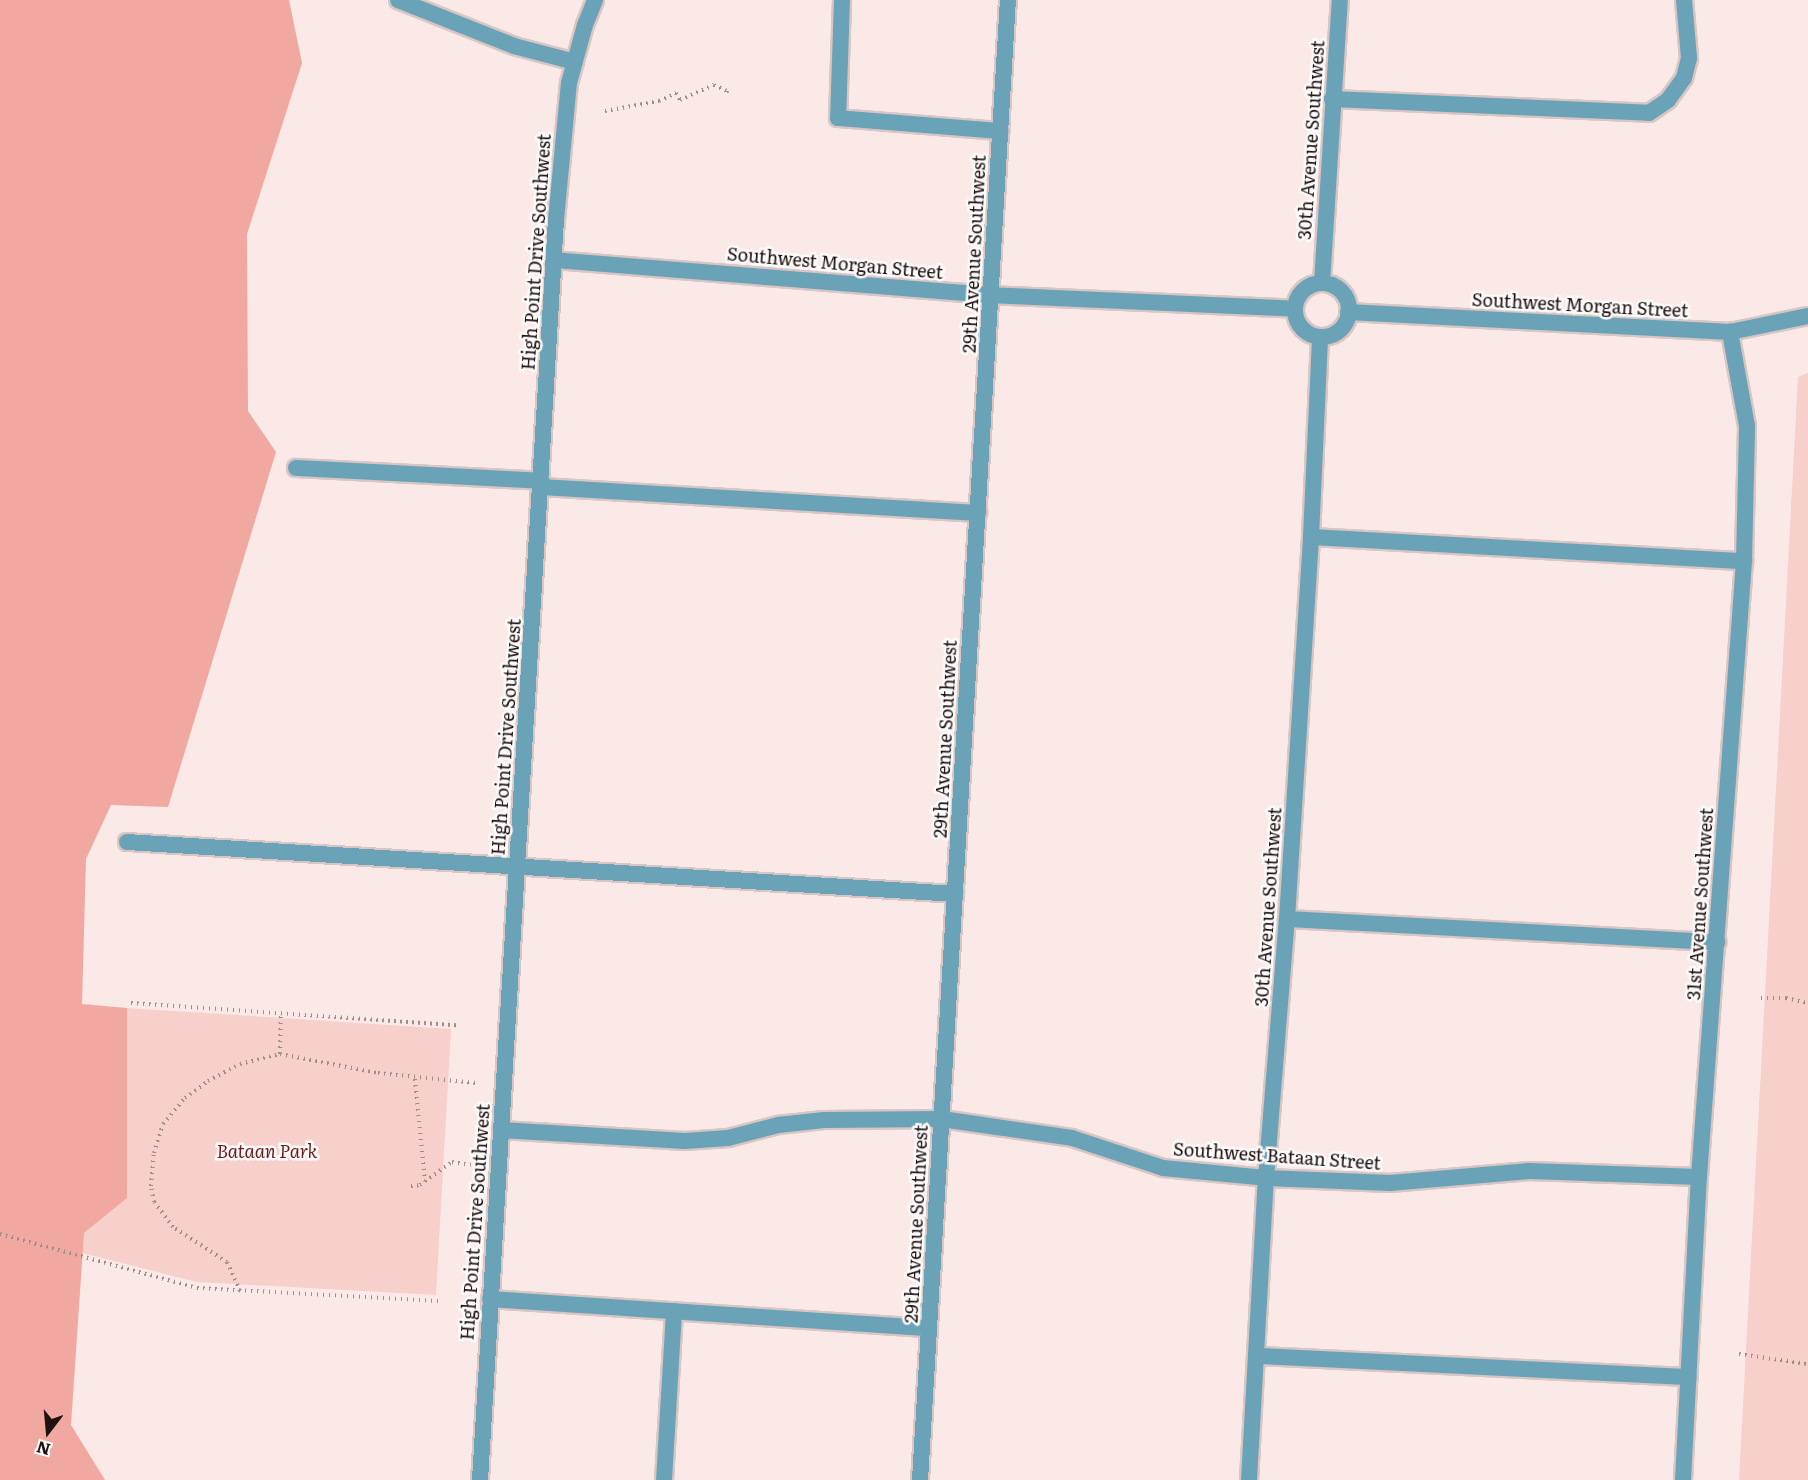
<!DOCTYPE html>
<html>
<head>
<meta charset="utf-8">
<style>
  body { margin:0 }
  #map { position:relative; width:1808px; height:1480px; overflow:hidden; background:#fbe9e7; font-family:Literata,serif }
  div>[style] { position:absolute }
  .green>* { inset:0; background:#f7d0cc }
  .forest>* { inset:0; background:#f1a8a0 }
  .path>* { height:4px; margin-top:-2px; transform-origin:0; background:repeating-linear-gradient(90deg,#9e8d8b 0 1.5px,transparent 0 6px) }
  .roads { filter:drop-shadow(2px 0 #d8c6c4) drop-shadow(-2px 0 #d8c6c4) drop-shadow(0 2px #d8c6c4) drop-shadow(0 -2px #d8c6c4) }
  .service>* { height:16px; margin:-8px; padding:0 8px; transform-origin:8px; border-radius:8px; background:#6aa3b7 }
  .minor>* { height:16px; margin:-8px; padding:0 8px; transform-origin:8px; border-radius:8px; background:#6aa3b7 }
  .minor>.ring { margin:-8px; padding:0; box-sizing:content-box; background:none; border:16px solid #6aa3b7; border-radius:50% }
  span { translate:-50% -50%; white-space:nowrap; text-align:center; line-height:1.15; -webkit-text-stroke:5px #fbfbfb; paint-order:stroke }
  .street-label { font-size:18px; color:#1f110f }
  .park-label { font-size:18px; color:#6e1a18; font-style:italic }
  .north { position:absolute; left:18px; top:1402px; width:60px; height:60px; -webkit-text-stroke:4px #fbfbfb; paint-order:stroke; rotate:196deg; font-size:16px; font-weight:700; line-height:24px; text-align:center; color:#1f110f }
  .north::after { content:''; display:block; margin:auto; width:21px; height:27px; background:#1f110f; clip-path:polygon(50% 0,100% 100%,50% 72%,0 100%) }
</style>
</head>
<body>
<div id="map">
  <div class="green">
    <i style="clip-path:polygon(1808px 373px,1808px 1480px,1739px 1480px,1798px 377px)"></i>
    <i style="clip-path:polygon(127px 1008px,451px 1029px,436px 1295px,197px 1282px,82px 1253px,84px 1233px,127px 1197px)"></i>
  </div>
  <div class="forest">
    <i style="clip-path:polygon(0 0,289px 0,302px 63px,247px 234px,248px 411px,276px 452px,168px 807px,111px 805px,86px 859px,82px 1004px,127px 1008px,127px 1198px,84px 1233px,71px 1425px,105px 1480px,0 1480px)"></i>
  </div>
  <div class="path">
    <i style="left:605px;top:111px;width:55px;rotate:-10.5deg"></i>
    <i style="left:659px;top:101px;width:19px;rotate:-25deg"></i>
    <i style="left:676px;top:93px;width:8px;rotate:60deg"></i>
    <i style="left:680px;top:100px;width:37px;rotate:-24deg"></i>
    <i style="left:714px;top:85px;width:14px;rotate:25deg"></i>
    <i style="left:727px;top:91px;width:5px;rotate:101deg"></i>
    <i style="left:1761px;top:998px;width:25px"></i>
    <i style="left:1786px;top:998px;width:23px;rotate:13deg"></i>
    <i style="left:131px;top:1003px;width:326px;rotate:3.9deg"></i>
    <i style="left:280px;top:1054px;width:41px;rotate:-88.6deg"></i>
    <i style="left:415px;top:1079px;width:103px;rotate:84.5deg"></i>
    <i style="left:411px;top:1186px;width:9px;rotate:-6deg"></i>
    <i style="left:420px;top:1185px;width:39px;rotate:-36deg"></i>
    <i style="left:452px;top:1162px;width:19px;rotate:9deg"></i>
    <i style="left:0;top:1234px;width:204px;rotate:15.3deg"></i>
    <i style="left:197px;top:1288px;width:242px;rotate:3.1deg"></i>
    <i style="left:240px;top:1291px;width:32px;rotate:-114deg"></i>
    <i style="left:227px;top:1262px;width:64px;rotate:-147.1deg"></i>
    <i style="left:173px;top:1227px;width:31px;rotate:-127deg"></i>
    <i style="left:154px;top:1202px;width:16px;rotate:-101deg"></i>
    <i style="left:151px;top:1186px;width:33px;rotate:-85deg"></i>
    <i style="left:154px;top:1153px;width:30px;rotate:-73deg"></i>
    <i style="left:163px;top:1124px;width:34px;rotate:-50deg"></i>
    <i style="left:185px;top:1098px;width:29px;rotate:-36deg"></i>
    <i style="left:208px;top:1081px;width:36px;rotate:-28deg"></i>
    <i style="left:240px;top:1064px;width:41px;rotate:-14deg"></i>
    <i style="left:280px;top:1054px;width:100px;rotate:11deg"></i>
    <i style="left:378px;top:1073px;width:99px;rotate:5.8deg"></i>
    <i style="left:1739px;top:1354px;width:70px;rotate:8.2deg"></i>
  </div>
  <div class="roads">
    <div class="service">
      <i style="left:398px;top:0;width:125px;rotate:21.6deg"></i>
      <i style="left:514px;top:46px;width:63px;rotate:14.7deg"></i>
      <i style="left:842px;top:0;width:118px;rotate:91.9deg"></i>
      <i style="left:838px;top:118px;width:163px;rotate:4.6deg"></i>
      <i style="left:1332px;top:99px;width:317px;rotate:2.5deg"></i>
      <i style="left:1649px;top:113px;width:23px;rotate:-34deg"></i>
      <i style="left:1668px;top:100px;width:27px;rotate:-54deg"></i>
      <i style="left:1684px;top:78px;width:21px;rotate:-76deg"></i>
      <i style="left:1689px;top:58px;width:58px;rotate:-94.9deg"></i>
      <i style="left:296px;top:468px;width:246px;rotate:3deg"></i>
      <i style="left:541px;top:487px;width:438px;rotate:3.4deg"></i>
      <i style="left:1311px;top:537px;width:434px;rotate:3.2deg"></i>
      <i style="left:127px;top:842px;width:830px;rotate:3.59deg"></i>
      <i style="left:1287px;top:919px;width:431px;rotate:3.1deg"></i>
      <i style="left:490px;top:1299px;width:440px;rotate:3.8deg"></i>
      <i style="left:1258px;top:1356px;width:431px;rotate:2.8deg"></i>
      <i style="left:664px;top:1480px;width:169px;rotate:-86.6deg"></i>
    </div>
    <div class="minor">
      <i style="left:554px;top:260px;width:438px;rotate:4.6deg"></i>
      <i style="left:991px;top:295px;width:303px;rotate:2.6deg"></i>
      <i class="ring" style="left:1295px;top:283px;width:38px;height:38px"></i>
      <i style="left:1322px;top:283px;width:284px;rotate:-86.4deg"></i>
      <i style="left:1348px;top:312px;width:383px;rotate:3deg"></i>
      <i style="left:1730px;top:332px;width:80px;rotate:-11.6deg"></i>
      <i style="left:501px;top:1130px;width:184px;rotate:3.4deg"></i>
      <i style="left:685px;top:1141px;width:43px;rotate:-4deg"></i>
      <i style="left:728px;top:1138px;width:52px;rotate:-14.6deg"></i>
      <i style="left:778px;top:1125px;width:46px;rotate:-6.2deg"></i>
      <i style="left:824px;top:1120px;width:118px;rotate:-0.5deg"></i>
      <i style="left:942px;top:1119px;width:131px;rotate:8.3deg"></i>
      <i style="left:1072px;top:1138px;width:96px;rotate:18.2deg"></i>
      <i style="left:1163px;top:1168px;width:103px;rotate:5.5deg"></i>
      <i style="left:1266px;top:1178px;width:124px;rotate:2.3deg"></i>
      <i style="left:1390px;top:1183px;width:140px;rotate:-4.9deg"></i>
      <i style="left:1529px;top:1171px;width:170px;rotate:2deg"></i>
      <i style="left:480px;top:1480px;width:1262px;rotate:-86.55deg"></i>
      <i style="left:556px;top:220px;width:138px;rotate:-84.6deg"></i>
      <i style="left:569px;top:83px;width:60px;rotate:-74.6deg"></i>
      <i style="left:585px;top:25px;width:27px;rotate:-68deg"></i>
      <i style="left:920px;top:1480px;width:1483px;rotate:-86.6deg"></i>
      <i style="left:1249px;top:1480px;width:302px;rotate:-86.8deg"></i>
      <i style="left:1266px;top:1178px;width:260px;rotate:-85.4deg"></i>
      <i style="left:1287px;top:919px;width:383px;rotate:-86.4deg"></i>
      <i style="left:1311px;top:537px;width:200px;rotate:-87.4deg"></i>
      <i style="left:1683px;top:1480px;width:303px;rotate:-87deg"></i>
      <i style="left:1699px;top:1177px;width:618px;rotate:-85.82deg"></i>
      <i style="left:1744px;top:561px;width:135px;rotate:-88.7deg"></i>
      <i style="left:1747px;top:426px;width:96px;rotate:-100.3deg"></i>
    </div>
  </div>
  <div class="street-label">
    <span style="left:1311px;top:140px;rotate:-86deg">30th Avenue Southwest</span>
    <span style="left:536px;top:252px;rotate:-86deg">High Point Drive Southwest</span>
    <span style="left:974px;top:254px;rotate:-87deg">29th Avenue Southwest</span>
    <span style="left:835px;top:263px;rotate:5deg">Southwest Morgan Street</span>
    <span style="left:1580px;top:305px;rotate:3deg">Southwest Morgan Street</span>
    <span style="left:506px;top:737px;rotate:-86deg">High Point Drive Southwest</span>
    <span style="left:945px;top:739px;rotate:-87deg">29th Avenue Southwest</span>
    <span style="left:1700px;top:904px;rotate:-86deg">31st Avenue Southwest</span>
    <span style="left:1268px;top:907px;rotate:-86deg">30th Avenue Southwest</span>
    <span style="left:1277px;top:1156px;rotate:4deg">Southwest Bataan Street</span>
    <span style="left:475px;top:1222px;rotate:-86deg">High Point Drive Southwest</span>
    <span style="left:916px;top:1224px;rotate:-87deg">29th Avenue Southwest</span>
  </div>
  <div class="park-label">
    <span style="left:267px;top:1151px">Bataan Park</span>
  </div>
  <div class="north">N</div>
</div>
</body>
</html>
